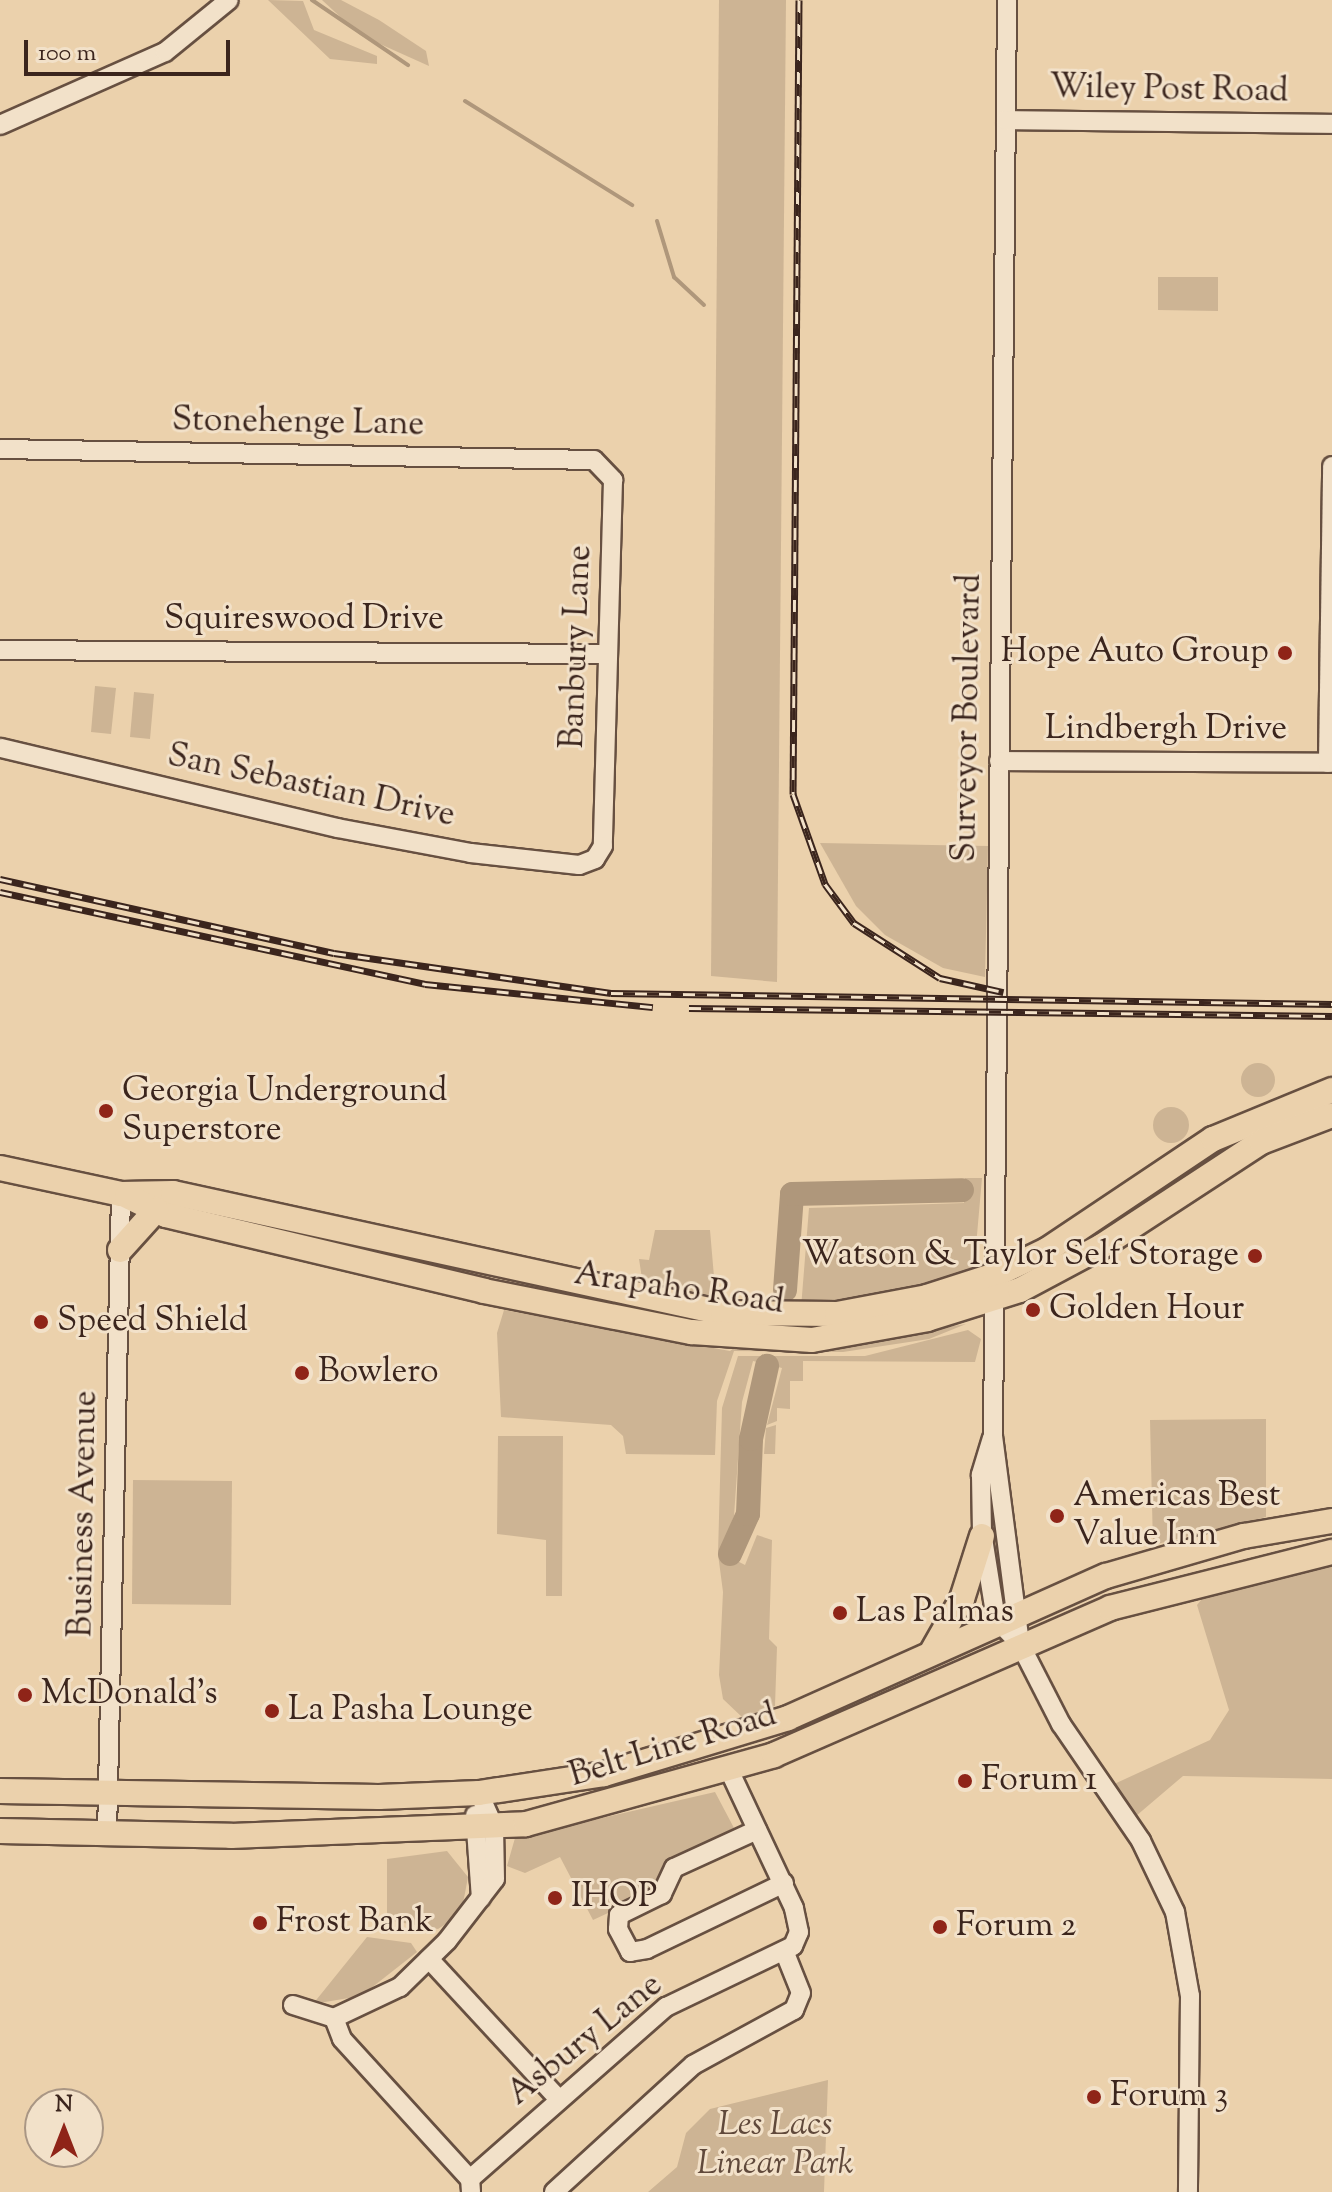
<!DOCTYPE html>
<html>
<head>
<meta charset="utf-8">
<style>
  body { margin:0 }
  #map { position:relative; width:1332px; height:2192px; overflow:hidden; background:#ebd1ac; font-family:"Sorts Mill Goudy",serif }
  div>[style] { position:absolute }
  .green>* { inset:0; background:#cdb494 }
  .round { border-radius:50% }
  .stream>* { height:4px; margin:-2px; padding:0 2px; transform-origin:2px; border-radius:2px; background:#af977b }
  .river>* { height:24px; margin:-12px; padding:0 12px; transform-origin:12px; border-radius:12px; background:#af977b }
  .roads { filter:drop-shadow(2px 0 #675041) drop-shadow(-2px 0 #675041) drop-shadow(0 2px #675041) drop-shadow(0 -2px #675041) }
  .minor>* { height:18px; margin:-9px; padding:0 9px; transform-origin:9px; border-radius:9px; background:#f2e1c9 }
  .major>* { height:24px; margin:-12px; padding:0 12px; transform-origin:12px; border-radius:12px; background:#ebd1ac }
  .rail>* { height:7px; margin-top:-3.5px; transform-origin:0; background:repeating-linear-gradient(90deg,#f2e1c9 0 12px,#3b251d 0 24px); box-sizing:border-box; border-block:2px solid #3b251d }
  .dots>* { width:22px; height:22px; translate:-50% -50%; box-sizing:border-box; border:4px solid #f2e1c9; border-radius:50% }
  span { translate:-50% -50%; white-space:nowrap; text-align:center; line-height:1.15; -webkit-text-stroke:6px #f2e1c9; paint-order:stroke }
  .street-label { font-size:34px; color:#3b251d }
  .poi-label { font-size:34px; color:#3b251d }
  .right { translate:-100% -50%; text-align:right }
  .left { translate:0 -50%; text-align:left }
  .park-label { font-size:34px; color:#60493b; font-style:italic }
  .north { position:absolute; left:24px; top:2088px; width:80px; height:80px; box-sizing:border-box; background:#f2e1c9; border:2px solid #a99684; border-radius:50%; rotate:0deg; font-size:22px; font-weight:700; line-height:32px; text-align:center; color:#3b251d }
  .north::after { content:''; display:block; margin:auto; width:28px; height:36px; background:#8f2418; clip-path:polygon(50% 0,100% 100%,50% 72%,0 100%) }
  .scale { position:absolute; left:24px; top:40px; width:206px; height:36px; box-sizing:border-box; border:4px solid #3b251d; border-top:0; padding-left:10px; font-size:24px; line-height:28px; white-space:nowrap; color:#3b251d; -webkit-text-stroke:6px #f2e1c9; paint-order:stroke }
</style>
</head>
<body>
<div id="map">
  <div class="green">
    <i style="clip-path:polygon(268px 0,303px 1px,314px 30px,377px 56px,377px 64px,330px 59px)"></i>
    <i style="clip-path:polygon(322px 0,341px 0,379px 20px,426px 51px,429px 66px,360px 35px)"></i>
    <i style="clip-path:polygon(719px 0,786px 0,777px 982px,711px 976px)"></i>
    <i style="clip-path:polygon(1158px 277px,1218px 277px,1218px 311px,1158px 310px)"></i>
    <i style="clip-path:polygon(95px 686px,116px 688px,111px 734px,91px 732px)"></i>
    <i style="clip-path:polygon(134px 692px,154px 694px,150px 739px,130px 737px)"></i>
    <i style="clip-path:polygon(820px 843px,988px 846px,985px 977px,943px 968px,885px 935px,856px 906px)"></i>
    <i class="round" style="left:1241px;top:1063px;width:34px;height:34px"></i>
    <i class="round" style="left:1153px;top:1107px;width:36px;height:36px"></i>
    <i style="clip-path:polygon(965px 1178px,982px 1178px,974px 1269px,928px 1290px,801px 1308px,809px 1208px,964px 1203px)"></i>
    <i style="clip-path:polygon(655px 1230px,710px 1230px,716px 1300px,643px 1285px,639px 1259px,649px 1260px)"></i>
    <i style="clip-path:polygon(504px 1310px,730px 1351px,738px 1345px,835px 1345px,966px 1324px,929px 1339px,843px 1352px,734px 1351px,717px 1401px,715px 1455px,626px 1454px,623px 1436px,611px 1425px,501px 1417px,497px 1333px)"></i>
    <i style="clip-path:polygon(968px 1330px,981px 1339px,975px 1362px,803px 1361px,803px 1381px,790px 1381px,790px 1409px,777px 1408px,777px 1421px,767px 1425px,782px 1368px,753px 1361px,742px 1402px,734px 1516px,720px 1552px,745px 1565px,757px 1535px,772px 1540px,769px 1639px,777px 1647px,775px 1706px,743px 1718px,723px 1699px,719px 1675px,723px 1592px,718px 1554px,722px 1408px,738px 1356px,865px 1356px)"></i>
    <i style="clip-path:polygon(1266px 1419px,1266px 1517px,1153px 1545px,1150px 1420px)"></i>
    <i style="clip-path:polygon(776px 1425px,775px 1454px,764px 1454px,766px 1428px)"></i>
    <i style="clip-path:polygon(498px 1436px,563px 1436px,562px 1596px,546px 1596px,546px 1540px,497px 1534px)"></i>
    <i style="clip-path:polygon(133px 1480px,232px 1481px,231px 1605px,132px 1604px)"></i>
    <i style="clip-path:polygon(1332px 1563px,1332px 1779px,1183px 1776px,1136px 1816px,1112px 1785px,1210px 1740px,1229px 1710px,1197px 1605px,1206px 1594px)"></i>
    <i style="clip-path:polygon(715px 1792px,734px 1828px,668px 1861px,649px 1894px,593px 1920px,560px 1857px,525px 1873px,507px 1866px,515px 1838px)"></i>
    <i style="clip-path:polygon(447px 1851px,468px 1877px,461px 1914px,438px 1929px,387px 1920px,387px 1859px)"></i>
    <i style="clip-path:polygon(367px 1937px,411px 1943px,417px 1952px,361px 1996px,313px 2004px)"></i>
    <i style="clip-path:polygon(828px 2080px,824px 2192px,648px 2192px,677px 2167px,686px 2133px,710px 2109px)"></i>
  </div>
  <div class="stream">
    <i style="left:312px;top:0;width:116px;rotate:34.1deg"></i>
    <i style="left:465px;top:101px;width:197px;rotate:31.9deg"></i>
    <i style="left:657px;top:221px;width:59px;rotate:73.1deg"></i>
    <i style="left:674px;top:277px;width:41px;rotate:43deg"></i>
  </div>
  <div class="river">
    <i style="left:785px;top:1290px;width:96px;rotate:-85.8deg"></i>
    <i style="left:792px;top:1194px;width:170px;rotate:-1.3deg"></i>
    <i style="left:730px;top:1554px;width:44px;rotate:-65.8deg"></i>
    <i style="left:748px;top:1514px;width:75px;rotate:-87.7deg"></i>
    <i style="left:751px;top:1439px;width:75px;rotate:-77.6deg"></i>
  </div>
  <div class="roads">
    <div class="minor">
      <i style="left:1007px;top:0;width:1436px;rotate:90.56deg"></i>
      <i style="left:993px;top:1436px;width:210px;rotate:82.6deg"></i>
      <i style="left:1006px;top:120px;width:326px;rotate:0.7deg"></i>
      <i style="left:0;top:125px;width:180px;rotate:-23.9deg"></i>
      <i style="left:165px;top:52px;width:82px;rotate:-39.1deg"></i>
      <i style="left:0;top:449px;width:594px;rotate:1.06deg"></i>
      <i style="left:594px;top:460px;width:28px;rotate:46deg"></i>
      <i style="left:613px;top:480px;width:366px;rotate:91.6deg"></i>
      <i style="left:603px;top:846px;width:15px;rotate:122deg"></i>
      <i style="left:595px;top:859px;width:17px;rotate:159deg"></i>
      <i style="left:579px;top:865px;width:109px;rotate:-173.7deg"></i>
      <i style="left:471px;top:853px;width:136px;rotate:-169.4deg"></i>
      <i style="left:337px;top:828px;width:346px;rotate:-166.6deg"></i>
      <i style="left:0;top:650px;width:608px;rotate:0.38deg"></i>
      <i style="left:999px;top:761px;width:333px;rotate:0.3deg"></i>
      <i style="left:1328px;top:763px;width:297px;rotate:-89.2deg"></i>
      <i style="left:992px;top:1438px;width:39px;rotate:107deg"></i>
      <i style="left:981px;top:1475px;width:57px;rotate:89deg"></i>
      <i style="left:982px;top:1532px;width:88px;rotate:80.9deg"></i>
      <i style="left:996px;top:1619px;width:35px;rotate:46deg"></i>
      <i style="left:1020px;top:1644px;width:90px;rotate:62.9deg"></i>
      <i style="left:1061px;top:1724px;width:142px;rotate:55.6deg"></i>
      <i style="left:1141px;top:1841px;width:79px;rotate:64.4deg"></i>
      <i style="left:1175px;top:1912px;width:85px;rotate:79.9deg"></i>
      <i style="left:1190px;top:1996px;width:196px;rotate:90.6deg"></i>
      <i style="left:475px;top:1815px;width:83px;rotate:85.9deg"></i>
      <i style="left:757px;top:1830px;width:91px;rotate:155.4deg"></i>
      <i style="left:674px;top:1868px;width:29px;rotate:115deg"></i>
      <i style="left:662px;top:1894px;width:48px;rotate:154deg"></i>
      <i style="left:619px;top:1915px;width:14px;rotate:94deg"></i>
      <i style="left:618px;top:1929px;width:26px;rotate:62deg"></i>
      <i style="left:630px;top:1952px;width:17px;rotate:-10deg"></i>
      <i style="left:647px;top:1949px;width:152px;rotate:-25.7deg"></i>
      <i style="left:107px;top:1835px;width:641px;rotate:-88.75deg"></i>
      <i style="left:429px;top:1959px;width:188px;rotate:47.2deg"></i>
      <i style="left:293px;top:2005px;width:43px;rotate:17.6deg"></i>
      <i style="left:334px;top:2018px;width:73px;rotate:-25.2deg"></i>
      <i style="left:400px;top:1987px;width:66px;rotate:-44.4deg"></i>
      <i style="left:447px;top:1941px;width:78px;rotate:-52.3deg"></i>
      <i style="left:495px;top:1879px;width:52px;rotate:-91.1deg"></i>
      <i style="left:494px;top:1827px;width:37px;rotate:-114deg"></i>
      <i style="left:334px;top:2018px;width:22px;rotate:69deg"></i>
      <i style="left:342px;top:2039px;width:190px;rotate:47.6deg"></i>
      <i style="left:471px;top:2192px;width:13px;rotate:-94deg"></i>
      <i style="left:470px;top:2179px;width:261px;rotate:-41.3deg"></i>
      <i style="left:666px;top:2007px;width:141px;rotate:-25.7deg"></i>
      <i style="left:793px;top:1946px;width:15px;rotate:-67deg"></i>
      <i style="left:799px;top:1932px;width:25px;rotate:-102deg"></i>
      <i style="left:794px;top:1908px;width:153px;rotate:-115.2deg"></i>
      <i style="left:554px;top:2192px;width:188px;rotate:-42.4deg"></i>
      <i style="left:693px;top:2065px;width:115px;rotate:-28.6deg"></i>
      <i style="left:794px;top:2010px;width:18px;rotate:-68deg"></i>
      <i style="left:801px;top:1993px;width:43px;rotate:-111.8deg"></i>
    </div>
    <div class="major">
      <i style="left:0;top:1168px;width:124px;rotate:12.1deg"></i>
      <i style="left:121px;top:1194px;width:52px;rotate:-1.1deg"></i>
      <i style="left:173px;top:1193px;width:563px;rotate:12.31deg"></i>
      <i style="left:723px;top:1313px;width:114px;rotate:0.5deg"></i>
      <i style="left:837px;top:1314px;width:92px;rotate:-10.7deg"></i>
      <i style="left:927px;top:1297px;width:71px;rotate:-17.9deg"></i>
      <i style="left:995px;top:1275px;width:58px;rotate:-25.7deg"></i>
      <i style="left:1047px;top:1250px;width:200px;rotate:-33.8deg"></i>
      <i style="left:1213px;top:1139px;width:129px;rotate:-22.4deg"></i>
      <i style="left:127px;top:1196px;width:43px;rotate:26deg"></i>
      <i style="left:166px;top:1215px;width:327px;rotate:13.4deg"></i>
      <i style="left:484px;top:1291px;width:212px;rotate:11.2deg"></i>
      <i style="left:692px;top:1332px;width:120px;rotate:3.8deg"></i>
      <i style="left:812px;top:1340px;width:117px;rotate:-10.3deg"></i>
      <i style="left:927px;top:1319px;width:97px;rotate:-17.3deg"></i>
      <i style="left:1020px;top:1290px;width:93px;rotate:-28.2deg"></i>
      <i style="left:1102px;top:1246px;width:190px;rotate:-33.2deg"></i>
      <i style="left:1261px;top:1142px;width:76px;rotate:-20.8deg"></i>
      <i style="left:120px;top:1250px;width:54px;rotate:-48deg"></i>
      <i style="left:933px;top:1650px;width:59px;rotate:-60.4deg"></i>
      <i style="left:962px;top:1599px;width:66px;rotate:-72.4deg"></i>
      <i style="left:0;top:1791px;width:379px;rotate:0.9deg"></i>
      <i style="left:379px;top:1797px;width:100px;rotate:-2.3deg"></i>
      <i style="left:479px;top:1793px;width:126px;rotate:-8.6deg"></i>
      <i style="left:604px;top:1774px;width:192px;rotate:-16.9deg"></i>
      <i style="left:788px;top:1718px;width:348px;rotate:-24.1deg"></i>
      <i style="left:1106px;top:1576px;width:144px;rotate:-16.2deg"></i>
      <i style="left:1244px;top:1536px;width:89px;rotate:-9.7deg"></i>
      <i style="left:0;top:1831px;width:231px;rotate:1.2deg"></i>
      <i style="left:231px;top:1836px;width:295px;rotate:-2.3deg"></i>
      <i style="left:526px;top:1824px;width:257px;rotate:-15.5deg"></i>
      <i style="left:774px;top:1755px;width:367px;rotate:-23.6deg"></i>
      <i style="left:1110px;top:1608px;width:229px;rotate:-14.2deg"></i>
    </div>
  </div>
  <div class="rail">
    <i style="left:799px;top:0;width:794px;rotate:90.43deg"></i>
    <i style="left:793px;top:794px;width:96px;rotate:70.4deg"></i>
    <i style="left:825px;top:884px;width:49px;rotate:53.4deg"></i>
    <i style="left:854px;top:923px;width:102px;rotate:32.6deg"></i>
    <i style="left:940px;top:978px;width:65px;rotate:12.5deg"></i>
    <i style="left:0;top:879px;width:342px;rotate:12.5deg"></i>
    <i style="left:334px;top:953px;width:280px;rotate:8.2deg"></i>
    <i style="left:611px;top:993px;width:721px;rotate:0.87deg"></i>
    <i style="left:0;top:892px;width:435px;rotate:12.2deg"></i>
    <i style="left:425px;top:984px;width:229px;rotate:5.8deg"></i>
    <i style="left:689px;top:1008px;width:643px;rotate:0.71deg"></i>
  </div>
  <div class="dots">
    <i style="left:1285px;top:653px;background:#8f2418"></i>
    <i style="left:106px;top:1111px;background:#8f2418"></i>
    <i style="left:1255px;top:1256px;background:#8f2418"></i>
    <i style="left:1033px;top:1310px;background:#8f2418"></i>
    <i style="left:41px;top:1322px;background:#8f2418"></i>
    <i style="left:302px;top:1373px;background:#8f2418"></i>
    <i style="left:1057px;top:1516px;background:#8f2418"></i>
    <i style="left:840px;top:1613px;background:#8f2418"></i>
    <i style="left:25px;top:1695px;background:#8f2418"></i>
    <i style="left:272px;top:1711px;background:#8f2418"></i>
    <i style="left:965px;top:1781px;background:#8f2418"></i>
    <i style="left:555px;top:1898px;background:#8f2418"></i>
    <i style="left:260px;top:1923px;background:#8f2418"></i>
    <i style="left:940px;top:1927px;background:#8f2418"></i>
    <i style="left:1094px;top:2097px;background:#8f2418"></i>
  </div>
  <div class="street-label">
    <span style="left:1169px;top:90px;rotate:1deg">Wiley Post Road</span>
    <span style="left:298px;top:423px;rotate:1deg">Stonehenge Lane</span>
    <span style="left:304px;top:620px">Squireswood Drive</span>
    <span style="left:577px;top:647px;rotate:-88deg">Banbury Lane</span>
    <span style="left:968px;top:718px;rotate:-89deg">Surveyor Boulevard</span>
    <span style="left:1166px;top:730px">Lindbergh Drive</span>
    <span style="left:311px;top:786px;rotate:12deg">San Sebastian Drive</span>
    <span style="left:679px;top:1289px;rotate:8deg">Arapaho Road</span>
    <span style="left:84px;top:1514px;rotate:-89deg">Business Avenue</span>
    <span style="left:673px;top:1746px;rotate:-17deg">Belt Line Road</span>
    <span style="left:585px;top:2040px;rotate:-39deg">Asbury Lane</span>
  </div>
  <div class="poi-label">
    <span class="right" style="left:1269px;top:653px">Hope Auto Group</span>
    <span class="left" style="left:122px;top:1111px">Georgia Underground<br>Superstore</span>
    <span class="right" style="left:1239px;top:1256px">Watson &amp; Taylor Self Storage</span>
    <span class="left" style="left:1049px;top:1310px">Golden Hour</span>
    <span class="left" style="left:57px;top:1322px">Speed Shield</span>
    <span class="left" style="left:318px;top:1373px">Bowlero</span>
    <span class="left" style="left:1073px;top:1516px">Americas Best<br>Value Inn</span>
    <span class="left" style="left:856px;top:1613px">Las Palmas</span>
    <span class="left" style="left:41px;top:1695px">McDonald's</span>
    <span class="left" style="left:288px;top:1711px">La Pasha Lounge</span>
    <span class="left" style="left:981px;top:1781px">Forum 1</span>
    <span class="left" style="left:571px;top:1898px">IHOP</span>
    <span class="left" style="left:276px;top:1923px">Frost Bank</span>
    <span class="left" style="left:956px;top:1927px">Forum 2</span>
    <span class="left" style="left:1110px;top:2097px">Forum 3</span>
  </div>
  <div class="park-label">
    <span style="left:775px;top:2145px">Les Lacs<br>Linear Park</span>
  </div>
  <div class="north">N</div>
  <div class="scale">100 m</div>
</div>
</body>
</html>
